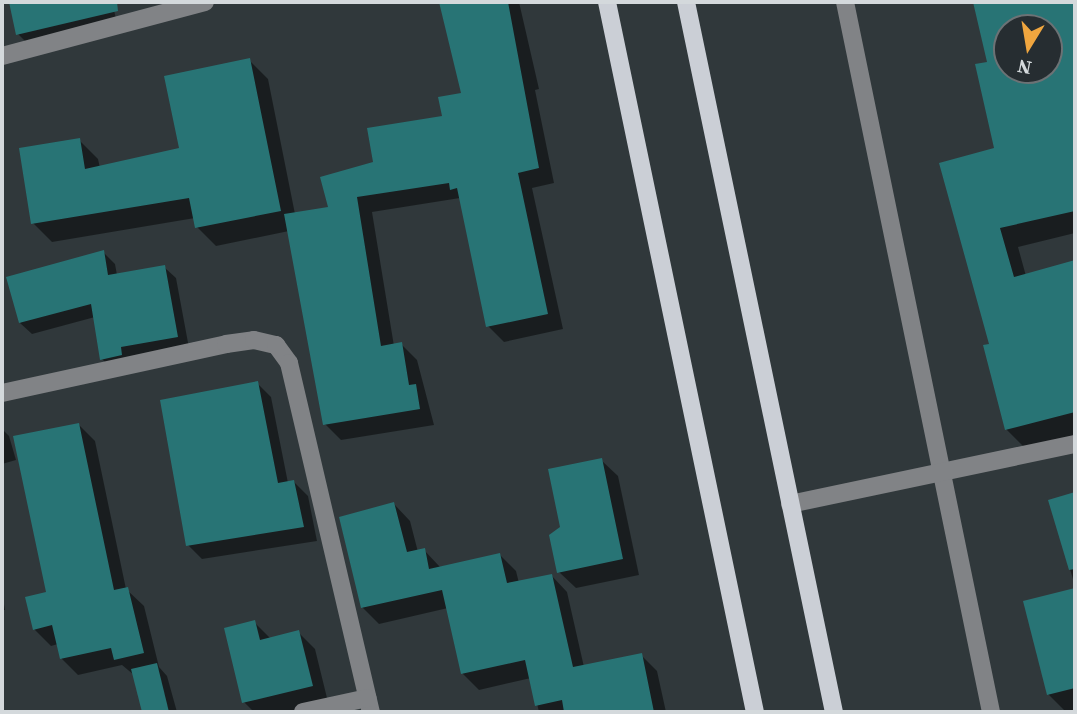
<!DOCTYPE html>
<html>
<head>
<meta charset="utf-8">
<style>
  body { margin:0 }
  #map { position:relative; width:1077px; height:714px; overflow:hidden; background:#30383b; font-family:"Source Serif 4",serif }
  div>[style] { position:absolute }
  .shadow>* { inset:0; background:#0007 }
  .building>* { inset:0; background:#287475 }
  .minor>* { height:18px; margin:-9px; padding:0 9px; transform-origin:9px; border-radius:9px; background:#818386 }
  .major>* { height:18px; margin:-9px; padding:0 9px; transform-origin:9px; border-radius:9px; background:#cbcfd6 }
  span { translate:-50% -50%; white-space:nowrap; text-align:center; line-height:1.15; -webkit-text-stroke:5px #262d31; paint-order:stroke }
  .frame { position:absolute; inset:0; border:4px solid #d4d9dc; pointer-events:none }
  .north { position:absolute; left:993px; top:14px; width:70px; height:70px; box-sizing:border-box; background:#262d31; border:2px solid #6c7275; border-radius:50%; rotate:191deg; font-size:19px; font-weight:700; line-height:28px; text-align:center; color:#d4d9dc }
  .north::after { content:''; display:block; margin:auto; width:24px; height:32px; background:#f0a63f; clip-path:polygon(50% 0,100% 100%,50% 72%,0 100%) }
</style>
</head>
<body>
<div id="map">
  <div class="shadow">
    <i style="clip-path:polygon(10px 2px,112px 2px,119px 31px,35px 51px,18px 34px)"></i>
    <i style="clip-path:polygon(441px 2px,519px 2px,539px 89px,535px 90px,554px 183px,532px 188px,563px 329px,504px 342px,488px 326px,460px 198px,372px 212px,394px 346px,401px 344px,417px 360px,434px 425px,341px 440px,325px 424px,289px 231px,216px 246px,197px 227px,195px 218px,52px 242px,33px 223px,79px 140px,98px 159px,100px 168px,181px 149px,249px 60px,268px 79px,295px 214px,331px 208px,375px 163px,444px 117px,463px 94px)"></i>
    <i style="clip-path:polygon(evenodd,975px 2px,1075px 2px,1075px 233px,1018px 247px,1026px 276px,1075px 262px,1075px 435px,1025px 448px,1006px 429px,991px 345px,996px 150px,989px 63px,975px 2px,1007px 28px,1049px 28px,1049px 70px,1007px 70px,1007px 28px)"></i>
    <i style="clip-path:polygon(103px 252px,115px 264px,117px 275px,164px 267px,176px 278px,189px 348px,113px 370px,102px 359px,95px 317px,32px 334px,20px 323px)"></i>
    <i style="clip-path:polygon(257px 383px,271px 397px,288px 483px,294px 482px,308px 496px,317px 541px,202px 559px,188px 545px)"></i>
    <i style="clip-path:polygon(78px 424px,95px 441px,126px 589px,144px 606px,159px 667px,167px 676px,177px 712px,143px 712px,134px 675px,122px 665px,78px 675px,62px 659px,58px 644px,51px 646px,34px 629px,48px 594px)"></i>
    <i style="clip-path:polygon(2px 429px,9px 436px,16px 460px,2px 464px)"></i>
    <i style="clip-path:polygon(601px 460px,618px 476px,639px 575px,576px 588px,559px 572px,562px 527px)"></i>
    <i style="clip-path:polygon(1075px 494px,1075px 586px,1050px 501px)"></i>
    <i style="clip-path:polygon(394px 504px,410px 521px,418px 552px,424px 550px,440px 567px,500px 555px,516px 571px,519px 583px,551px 575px,567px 592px,584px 667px,641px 655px,657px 671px,666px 712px,539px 712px,531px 678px,479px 690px,463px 674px,448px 608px,379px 624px,362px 607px)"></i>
    <i style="clip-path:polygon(1075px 590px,1075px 710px,1066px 712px,1048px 694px,1025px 602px)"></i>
    <i style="clip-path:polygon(2px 593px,5px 610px,2px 610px)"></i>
    <i style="clip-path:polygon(254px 622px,271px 639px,298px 632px,315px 649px,328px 702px,288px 712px,254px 712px,244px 702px)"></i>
  </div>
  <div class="building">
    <i style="clip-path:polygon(9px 2px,117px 2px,118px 11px,16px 35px)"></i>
    <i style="clip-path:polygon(439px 2px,508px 2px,539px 168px,518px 173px,548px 314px,486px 327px,457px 188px,450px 190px,449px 183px,357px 197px,381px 346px,402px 342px,409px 385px,416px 384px,420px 409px,323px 425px,284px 214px,328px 207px,320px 177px,373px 162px,367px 128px,442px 116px,438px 97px,461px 93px)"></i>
    <i style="clip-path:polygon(evenodd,973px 2px,1075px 2px,1075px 211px,1000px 228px,1014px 277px,1075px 260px,1075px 412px,1005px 430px,983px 345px,989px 344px,939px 163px,994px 148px,975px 64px,987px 62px,973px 2px,1007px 28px,1049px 28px,1049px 70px,1007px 70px,1007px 28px)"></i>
    <i style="clip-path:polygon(250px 58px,281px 211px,195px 228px,189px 198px,31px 224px,19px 148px,80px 138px,85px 169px,179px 148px,164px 76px)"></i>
    <i style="clip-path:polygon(104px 250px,108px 275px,165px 265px,178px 337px,121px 347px,122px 355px,100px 360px,91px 304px,19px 323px,6px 277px)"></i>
    <i style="clip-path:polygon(258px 381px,278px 483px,294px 480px,304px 527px,186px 546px,160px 400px)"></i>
    <i style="clip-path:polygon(79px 423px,114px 590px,128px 587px,144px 653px,114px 660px,111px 648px,60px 659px,52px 625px,33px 630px,25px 597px,46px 592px,13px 436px)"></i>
    <i style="clip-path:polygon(602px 458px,623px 559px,557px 573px,549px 535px,560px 527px,548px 469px)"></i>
    <i style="clip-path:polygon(1075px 492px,1075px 569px,1069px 570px,1048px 500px)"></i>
    <i style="clip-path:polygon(394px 502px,407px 552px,425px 548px,429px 569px,500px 553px,507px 583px,552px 574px,573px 667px,642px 653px,654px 712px,564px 712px,562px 700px,535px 706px,525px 660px,461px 674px,442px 590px,361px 608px,339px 517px)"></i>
    <i style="clip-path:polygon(1075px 588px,1075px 688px,1047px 695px,1023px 601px)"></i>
    <i style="clip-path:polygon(255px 620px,260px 640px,299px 630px,313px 686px,242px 703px,224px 628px)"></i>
    <i style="clip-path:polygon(157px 663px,169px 712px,142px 712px,131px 669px)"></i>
  </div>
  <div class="minor">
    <i style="left:845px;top:2px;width:725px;rotate:78.38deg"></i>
    <i style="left:2px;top:56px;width:210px;rotate:-14.9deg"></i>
    <i style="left:2px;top:393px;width:229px;rotate:-12.3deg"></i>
    <i style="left:226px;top:344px;width:28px;rotate:-8deg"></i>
    <i style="left:254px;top:340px;width:23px;rotate:13deg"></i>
    <i style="left:276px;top:345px;width:22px;rotate:54deg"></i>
    <i style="left:289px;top:363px;width:359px;rotate:76.8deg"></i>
    <i style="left:790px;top:504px;width:291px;rotate:-11.9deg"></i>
    <i style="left:303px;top:712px;width:66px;rotate:-12.2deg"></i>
  </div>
  <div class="major">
    <i style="left:607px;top:2px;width:725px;rotate:78.23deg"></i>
    <i style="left:686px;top:2px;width:725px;rotate:78.23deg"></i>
  </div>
  <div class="frame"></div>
  <div class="north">N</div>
</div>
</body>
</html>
